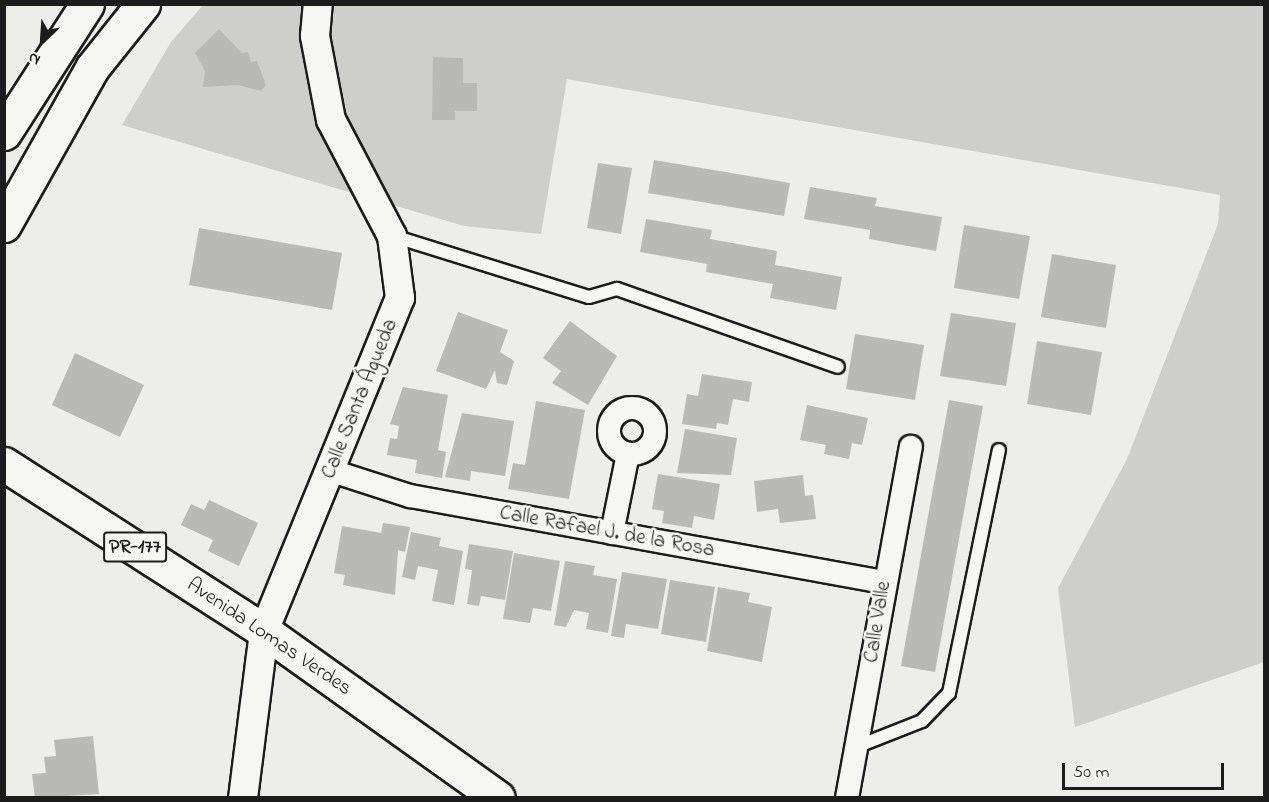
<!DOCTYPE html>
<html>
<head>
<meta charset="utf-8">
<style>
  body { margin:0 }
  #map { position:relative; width:1269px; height:802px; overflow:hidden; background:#edede9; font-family:"Indie Flower",sans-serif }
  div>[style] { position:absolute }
  .green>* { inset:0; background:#cececb }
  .building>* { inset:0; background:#b9b9b6 }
  .roads { filter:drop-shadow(2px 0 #1c1c1c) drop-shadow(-2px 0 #1c1c1c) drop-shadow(0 2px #1c1c1c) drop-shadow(0 -2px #1c1c1c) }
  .service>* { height:12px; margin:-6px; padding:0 6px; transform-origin:6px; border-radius:6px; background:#f6f6f2 }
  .minor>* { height:22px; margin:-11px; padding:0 11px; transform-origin:11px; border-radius:11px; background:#f6f6f2 }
  .minor>.ring { margin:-11px; padding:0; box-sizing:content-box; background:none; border:22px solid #f6f6f2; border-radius:50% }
  .tertiary>* { height:28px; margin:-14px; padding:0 14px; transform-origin:14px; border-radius:14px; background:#f6f6f2 }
  .secondary>* { height:33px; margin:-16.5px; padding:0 16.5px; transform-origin:16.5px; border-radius:16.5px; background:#f6f6f2 }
  .primary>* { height:33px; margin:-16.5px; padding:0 16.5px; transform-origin:16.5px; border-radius:16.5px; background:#f6f6f2 }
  span { translate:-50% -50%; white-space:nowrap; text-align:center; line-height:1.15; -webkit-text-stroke:5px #f6f6f2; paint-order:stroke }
  .shield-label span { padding:2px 4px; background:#f6f6f2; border:2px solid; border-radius:4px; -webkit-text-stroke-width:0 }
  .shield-label { font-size:20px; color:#1c1c1c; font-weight:700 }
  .street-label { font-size:21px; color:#1c1c1c }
  .frame { position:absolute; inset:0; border:6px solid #1c1c1c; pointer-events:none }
  .north { position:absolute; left:12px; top:12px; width:60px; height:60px; -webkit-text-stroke:4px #f6f6f2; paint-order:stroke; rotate:205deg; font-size:16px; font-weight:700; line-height:24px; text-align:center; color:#1c1c1c }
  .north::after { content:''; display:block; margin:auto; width:21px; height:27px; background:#1c1c1c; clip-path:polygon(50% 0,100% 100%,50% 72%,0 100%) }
  .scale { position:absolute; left:1062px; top:763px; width:162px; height:27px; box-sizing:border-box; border:3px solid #1c1c1c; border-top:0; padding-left:8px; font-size:18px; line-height:21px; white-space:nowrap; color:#1c1c1c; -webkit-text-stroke:4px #f6f6f2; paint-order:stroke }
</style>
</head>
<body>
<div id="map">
  <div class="green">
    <i style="clip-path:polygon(203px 5px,1264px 5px,1264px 662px,1075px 727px,1058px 588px,1127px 459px,1218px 224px,1220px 195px,567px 79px,541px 234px,464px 226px,122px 125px,171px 42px)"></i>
  </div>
  <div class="building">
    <i style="clip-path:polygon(219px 29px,242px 53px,248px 52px,251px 62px,257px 61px,266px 85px,261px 91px,238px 85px,203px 87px,205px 71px,195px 53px)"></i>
    <i style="clip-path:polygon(433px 57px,463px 58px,463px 83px,477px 83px,477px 111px,455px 111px,455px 120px,432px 120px)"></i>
    <i style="clip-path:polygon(654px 160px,790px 183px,784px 216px,648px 193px)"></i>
    <i style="clip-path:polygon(598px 163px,632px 168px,621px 234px,587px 228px)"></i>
    <i style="clip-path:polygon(810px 187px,877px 198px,875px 206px,942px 217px,936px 251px,869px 239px,870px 230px,804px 219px)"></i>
    <i style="clip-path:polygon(646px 219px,712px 230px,710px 239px,777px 251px,775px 265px,842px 277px,836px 310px,770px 298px,773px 284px,706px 272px,707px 264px,640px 252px)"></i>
    <i style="clip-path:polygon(964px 225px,1030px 236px,1019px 299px,954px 288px)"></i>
    <i style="clip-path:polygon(199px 228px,342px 253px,332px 310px,189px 285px)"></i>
    <i style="clip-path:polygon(1052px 254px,1116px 265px,1106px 328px,1041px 317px)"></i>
    <i style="clip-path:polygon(458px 312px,508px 330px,500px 352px,514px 361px,507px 385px,497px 383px,495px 370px,486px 389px,436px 371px)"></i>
    <i style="clip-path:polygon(951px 313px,1016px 323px,1006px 386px,940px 376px)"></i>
    <i style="clip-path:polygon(570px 321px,617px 356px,588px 405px,552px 383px,561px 371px,543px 358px)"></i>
    <i style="clip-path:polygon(855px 334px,924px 345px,915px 400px,846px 389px)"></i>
    <i style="clip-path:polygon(1037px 341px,1102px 352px,1091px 415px,1027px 404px)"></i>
    <i style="clip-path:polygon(75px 353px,144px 385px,120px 437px,52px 405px)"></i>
    <i style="clip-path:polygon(702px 374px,752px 382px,749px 402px,733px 399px,728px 425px,717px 423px,716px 429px,682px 424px,687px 394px,698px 396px)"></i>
    <i style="clip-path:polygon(403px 387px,448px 395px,438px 450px,446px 452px,442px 478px,415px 473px,417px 460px,387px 455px,390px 438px,397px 439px,399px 426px,390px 424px)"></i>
    <i style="clip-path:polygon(949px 400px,983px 406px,935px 672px,901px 666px)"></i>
    <i style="clip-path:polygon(536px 401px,585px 410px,569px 499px,508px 489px,513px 463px,525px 465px)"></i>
    <i style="clip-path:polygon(807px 405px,868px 418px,862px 445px,852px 443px,849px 459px,824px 454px,826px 445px,800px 440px)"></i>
    <i style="clip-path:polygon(462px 413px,514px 421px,505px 476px,471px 471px,470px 481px,445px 477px)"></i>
    <i style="clip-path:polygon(685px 429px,737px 438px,731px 475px,677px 473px)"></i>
    <i style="clip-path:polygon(658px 474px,720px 484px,714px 520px,694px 516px,692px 528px,662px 523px,664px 511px,652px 509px)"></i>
    <i style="clip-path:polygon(803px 475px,805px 496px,813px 495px,816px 519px,780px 523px,778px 509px,757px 512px,754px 481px)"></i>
    <i style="clip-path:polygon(209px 500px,258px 523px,239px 566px,208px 551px,213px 540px,181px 525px,191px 504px,204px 510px)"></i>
    <i style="clip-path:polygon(383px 523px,410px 527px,405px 552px,398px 550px,395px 595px,343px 585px,345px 575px,334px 573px,342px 526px,381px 533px)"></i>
    <i style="clip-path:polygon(411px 532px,441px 538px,439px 546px,463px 551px,454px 605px,432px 601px,438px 570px,418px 566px,415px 580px,402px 577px)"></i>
    <i style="clip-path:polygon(469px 544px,513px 551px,505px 600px,481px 596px,479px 606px,467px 604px,472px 570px,465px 569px)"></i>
    <i style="clip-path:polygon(514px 553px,560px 561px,551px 611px,533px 608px,530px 623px,503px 619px)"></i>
    <i style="clip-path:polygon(565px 561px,595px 566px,593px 575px,617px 579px,608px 633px,586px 629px,589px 613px,574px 610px,566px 627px,554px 625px)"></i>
    <i style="clip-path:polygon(622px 572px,667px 579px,658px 629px,626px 624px,624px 638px,611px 636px)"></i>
    <i style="clip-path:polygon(670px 580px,715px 587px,706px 642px,661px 634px)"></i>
    <i style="clip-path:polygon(718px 587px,750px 593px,748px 602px,772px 607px,762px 662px,707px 651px)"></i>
    <i style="clip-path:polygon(93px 736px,99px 794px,35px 798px,32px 774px,46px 773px,44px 757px,56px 756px,54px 740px)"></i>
  </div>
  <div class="roads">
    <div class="service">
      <i style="left:393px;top:236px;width:205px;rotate:17.3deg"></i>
      <i style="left:589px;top:297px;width:29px;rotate:-16deg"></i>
      <i style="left:617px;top:289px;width:234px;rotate:19.4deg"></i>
      <i style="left:856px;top:747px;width:71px;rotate:-21.5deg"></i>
      <i style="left:922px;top:721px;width:39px;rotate:-46deg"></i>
      <i style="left:949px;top:693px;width:248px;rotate:-78.4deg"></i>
    </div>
    <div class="minor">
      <i class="ring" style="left:609px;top:408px;width:24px;height:24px"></i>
      <i style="left:332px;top:471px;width:82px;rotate:17.8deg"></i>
      <i style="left:410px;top:496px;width:482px;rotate:10.3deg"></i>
      <i style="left:612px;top:533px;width:81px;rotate:-78.6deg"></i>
      <i style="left:847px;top:798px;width:357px;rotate:-79.7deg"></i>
    </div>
    <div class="tertiary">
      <i style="left:243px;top:798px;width:168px;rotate:-82.8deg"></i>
      <i style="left:264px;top:631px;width:360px;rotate:-67.8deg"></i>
      <i style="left:400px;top:298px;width:63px;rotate:-97.4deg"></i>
      <i style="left:392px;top:236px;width:131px;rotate:-117.7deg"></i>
      <i style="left:331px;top:120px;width:86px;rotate:-100.8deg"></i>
      <i style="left:315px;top:36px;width:32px;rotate:-85deg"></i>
    </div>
    <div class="secondary">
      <i style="left:4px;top:133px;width:153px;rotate:-57.2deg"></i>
      <i style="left:4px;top:225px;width:180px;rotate:-60.7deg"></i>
      <i style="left:92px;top:68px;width:82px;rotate:-51.4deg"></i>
    </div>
    <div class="primary">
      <i style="left:4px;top:464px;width:309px;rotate:32.7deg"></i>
      <i style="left:264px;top:631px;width:287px;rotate:35.5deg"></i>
    </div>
  </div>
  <div class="shield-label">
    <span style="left:135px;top:547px">PR-177</span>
  </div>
  <div class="street-label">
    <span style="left:360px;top:399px;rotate:-68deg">Calle Santa Águeda</span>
    <span style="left:607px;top:532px;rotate:10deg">Calle Rafael J. de la Rosa</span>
    <span style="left:878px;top:622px;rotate:-81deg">Calle Valle</span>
    <span style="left:269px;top:637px;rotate:34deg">Avenida Lomas Verdes</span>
  </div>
  <div class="frame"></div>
  <div class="north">N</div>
  <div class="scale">50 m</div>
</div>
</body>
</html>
